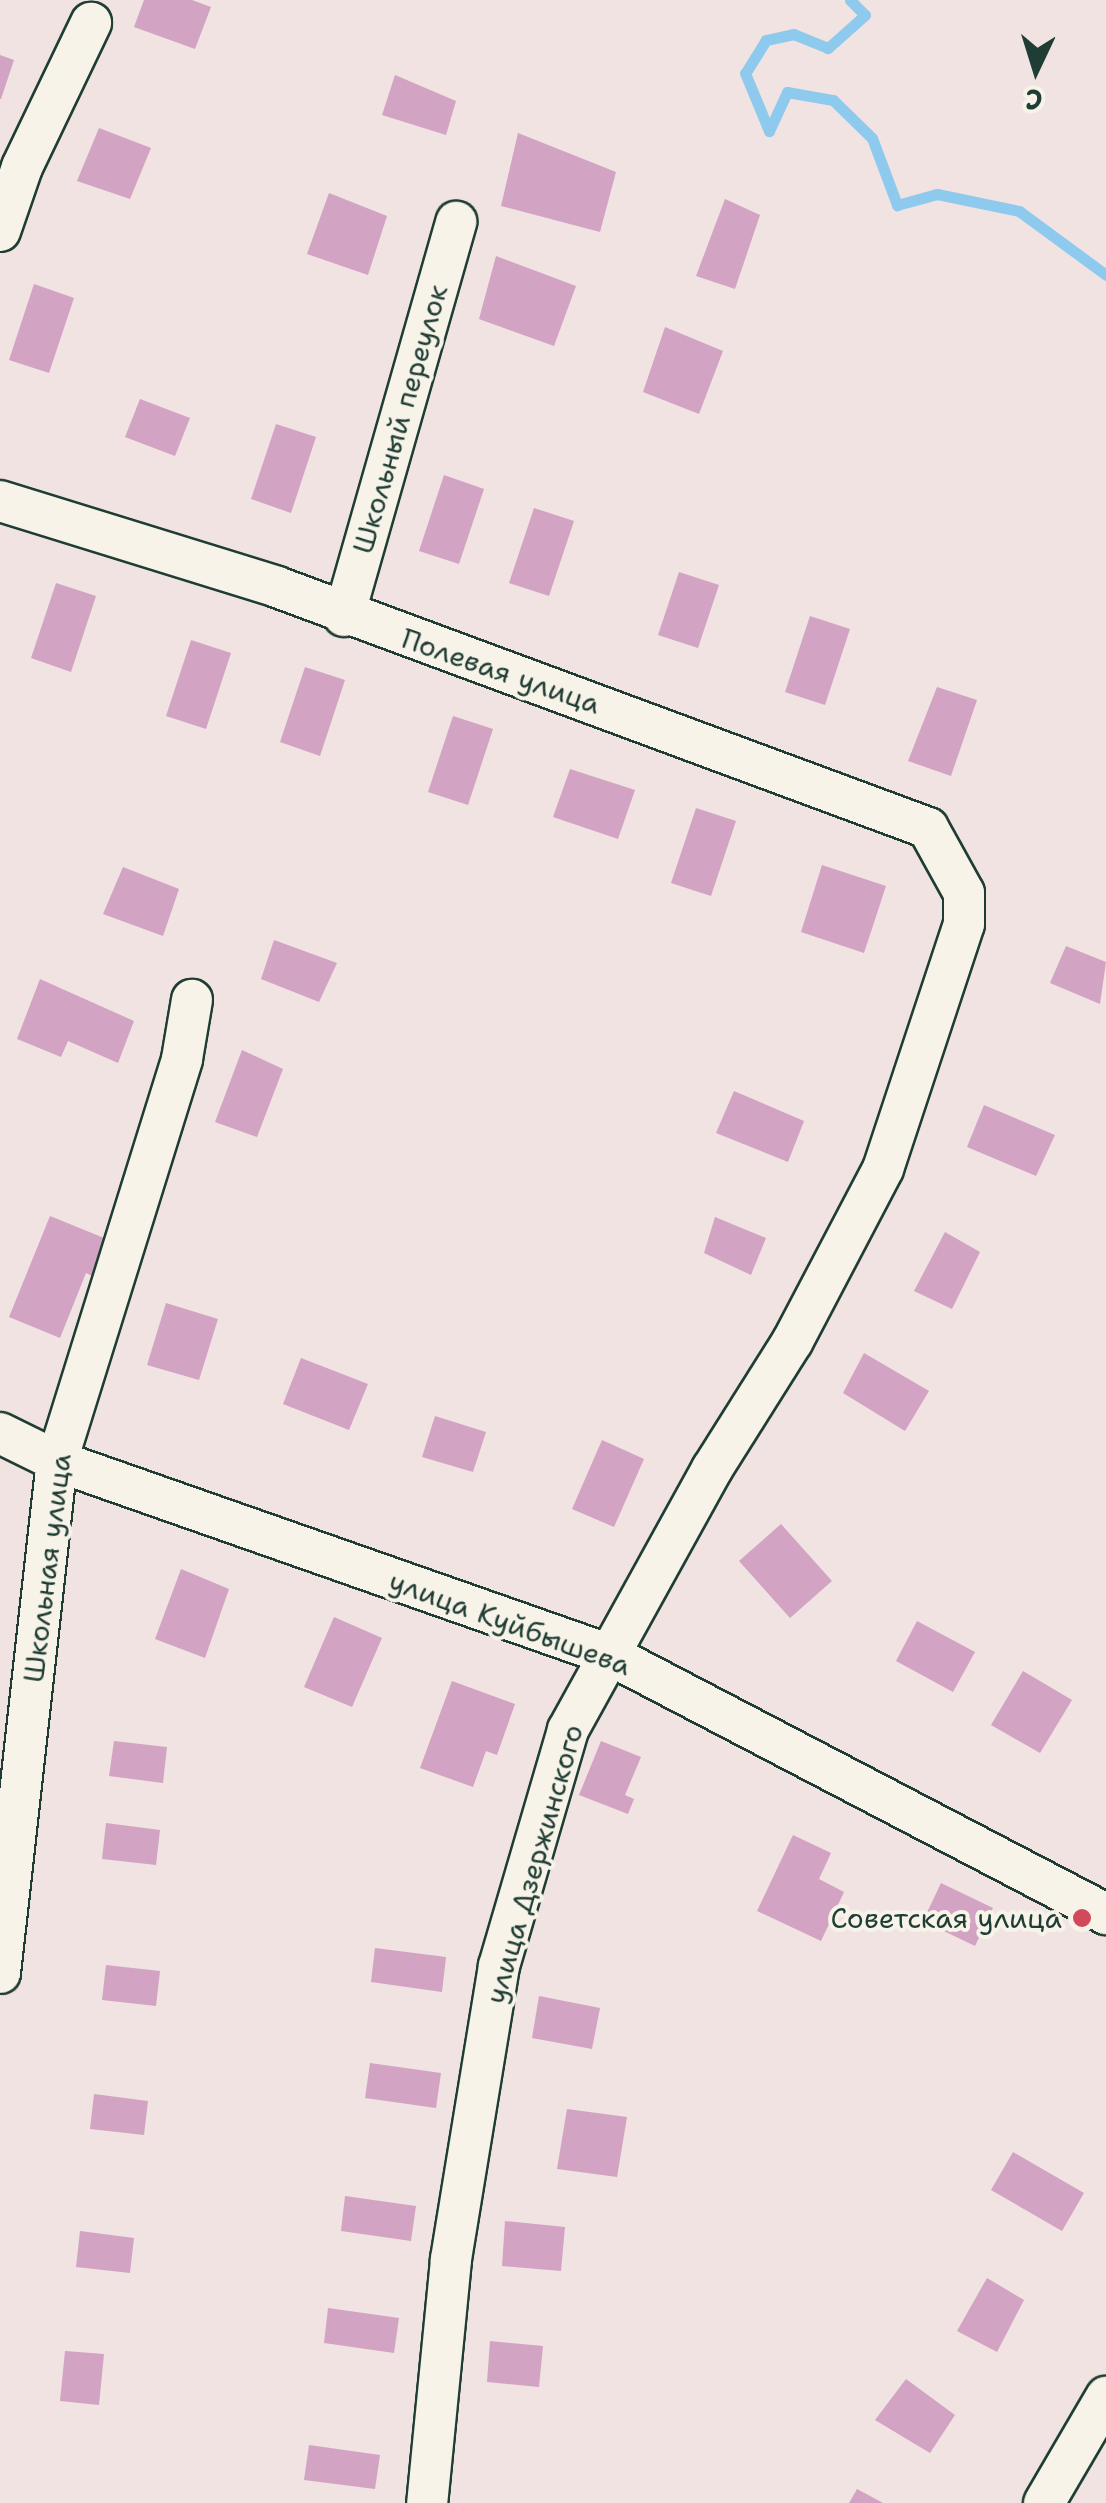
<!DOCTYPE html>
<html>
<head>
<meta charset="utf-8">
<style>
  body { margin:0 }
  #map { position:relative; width:1106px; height:2503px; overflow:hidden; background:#f0e3e1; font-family:"Shantell Sans",sans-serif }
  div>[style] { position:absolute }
  .stream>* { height:11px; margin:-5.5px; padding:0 5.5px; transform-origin:5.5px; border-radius:5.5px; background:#8ecaee }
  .building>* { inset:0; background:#d2a3c3 }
  .roads { filter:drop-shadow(2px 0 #1f3d34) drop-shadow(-2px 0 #1f3d34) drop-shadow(0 2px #1f3d34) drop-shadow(0 -2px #1f3d34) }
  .minor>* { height:40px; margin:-20px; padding:0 20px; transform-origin:20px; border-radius:20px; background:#f7f3e8 }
  .dots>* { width:28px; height:28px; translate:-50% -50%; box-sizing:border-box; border:5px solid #f7f3e8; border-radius:50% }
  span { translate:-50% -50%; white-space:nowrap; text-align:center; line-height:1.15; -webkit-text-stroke:8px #f7f3e8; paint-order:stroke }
  .street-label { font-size:28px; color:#1f3d34 }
  .poi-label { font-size:28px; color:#1f3d34 }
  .right { translate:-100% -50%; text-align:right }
  .north { position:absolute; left:986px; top:20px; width:100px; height:100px; -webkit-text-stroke:8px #f7f3e8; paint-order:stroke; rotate:184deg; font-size:28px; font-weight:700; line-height:40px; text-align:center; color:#1f3d34 }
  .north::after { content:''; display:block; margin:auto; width:35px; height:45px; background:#1f3d34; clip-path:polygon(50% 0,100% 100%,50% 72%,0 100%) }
</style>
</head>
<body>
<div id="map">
  <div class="stream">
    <i style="left:850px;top:0;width:21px;rotate:45deg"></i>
    <i style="left:865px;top:15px;width:50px;rotate:138.3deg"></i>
    <i style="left:828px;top:48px;width:37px;rotate:-158deg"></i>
    <i style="left:794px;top:34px;width:29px;rotate:168deg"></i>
    <i style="left:766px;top:40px;width:39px;rotate:122deg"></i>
    <i style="left:745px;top:73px;width:63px;rotate:67.5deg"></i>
    <i style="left:769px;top:131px;width:43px;rotate:-65.2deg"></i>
    <i style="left:787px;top:92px;width:47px;rotate:9.9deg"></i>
    <i style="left:833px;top:100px;width:54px;rotate:44.3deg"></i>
    <i style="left:872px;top:138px;width:72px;rotate:69.5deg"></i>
    <i style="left:897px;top:205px;width:41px;rotate:-15.4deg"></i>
    <i style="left:937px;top:194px;width:84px;rotate:11.7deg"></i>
    <i style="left:1019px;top:211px;width:108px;rotate:36.3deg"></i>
  </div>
  <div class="building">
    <i style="clip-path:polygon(144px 0,192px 0,211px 7px,195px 49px,134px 27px)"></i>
    <i style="clip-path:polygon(0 55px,14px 60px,1px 99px,0 99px)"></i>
    <i style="clip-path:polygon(395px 75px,456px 101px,446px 135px,382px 115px)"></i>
    <i style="clip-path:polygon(99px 128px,151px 148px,130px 199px,77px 181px)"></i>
    <i style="clip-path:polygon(518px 133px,616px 172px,600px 232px,501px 206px)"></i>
    <i style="clip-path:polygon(329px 193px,387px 216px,368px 275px,307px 254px)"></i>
    <i style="clip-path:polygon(725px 199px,760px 215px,735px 289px,696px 276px)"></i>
    <i style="clip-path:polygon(496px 256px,576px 286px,554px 346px,479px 319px)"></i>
    <i style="clip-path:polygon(34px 284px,74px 298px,49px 373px,9px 360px)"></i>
    <i style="clip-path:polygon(665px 327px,723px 351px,699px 414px,643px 392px)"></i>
    <i style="clip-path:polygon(140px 399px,190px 418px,175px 456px,125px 437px)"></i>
    <i style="clip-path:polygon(276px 424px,316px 437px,291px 513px,251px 499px)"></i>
    <i style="clip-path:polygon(444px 475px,484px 489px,459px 564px,419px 551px)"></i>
    <i style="clip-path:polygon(534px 508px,574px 521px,549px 596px,509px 583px)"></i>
    <i style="clip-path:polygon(679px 572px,719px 585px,698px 648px,658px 635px)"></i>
    <i style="clip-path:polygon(56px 583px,96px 596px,71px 672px,31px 658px)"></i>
    <i style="clip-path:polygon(810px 616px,850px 629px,825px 705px,785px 692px)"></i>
    <i style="clip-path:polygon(191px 640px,231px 653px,206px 729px,166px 716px)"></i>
    <i style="clip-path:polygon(305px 667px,345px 680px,320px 756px,280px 742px)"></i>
    <i style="clip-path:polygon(937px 687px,977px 700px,951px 776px,908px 761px)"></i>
    <i style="clip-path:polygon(453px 716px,493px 729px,468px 805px,428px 792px)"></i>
    <i style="clip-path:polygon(570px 769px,635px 790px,618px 839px,553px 817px)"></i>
    <i style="clip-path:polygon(696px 808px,736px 821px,711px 896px,671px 883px)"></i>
    <i style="clip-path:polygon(822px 865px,886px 886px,864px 953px,801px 932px)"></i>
    <i style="clip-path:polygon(123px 867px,179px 889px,163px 936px,103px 914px)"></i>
    <i style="clip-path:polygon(274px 940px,337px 963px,319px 1002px,261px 979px)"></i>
    <i style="clip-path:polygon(1066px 946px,1106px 962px,1100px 1004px,1050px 983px)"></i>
    <i style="clip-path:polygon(40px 979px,134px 1021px,118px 1063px,68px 1041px,61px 1057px,17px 1039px)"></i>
    <i style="clip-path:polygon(242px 1050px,283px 1069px,257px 1137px,215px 1122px)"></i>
    <i style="clip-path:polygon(734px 1091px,804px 1121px,788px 1162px,716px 1133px)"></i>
    <i style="clip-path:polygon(984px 1105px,1055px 1135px,1036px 1176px,967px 1147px)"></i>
    <i style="clip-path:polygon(50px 1216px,109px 1240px,94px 1277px,86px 1273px,60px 1338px,9px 1317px)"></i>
    <i style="clip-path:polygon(715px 1217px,766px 1238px,751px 1275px,704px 1253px)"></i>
    <i style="clip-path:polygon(945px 1232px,980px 1252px,952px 1309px,914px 1291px)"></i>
    <i style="clip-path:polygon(166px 1303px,218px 1319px,199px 1380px,147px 1365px)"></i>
    <i style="clip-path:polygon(864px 1353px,929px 1391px,905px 1431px,843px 1393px)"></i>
    <i style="clip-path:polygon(301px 1358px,368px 1384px,349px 1430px,283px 1404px)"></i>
    <i style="clip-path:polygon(435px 1416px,486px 1432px,473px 1472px,422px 1457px)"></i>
    <i style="clip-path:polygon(602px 1440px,644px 1459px,614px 1527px,572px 1509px)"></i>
    <i style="clip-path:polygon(781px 1524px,832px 1581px,790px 1618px,739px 1561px)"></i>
    <i style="clip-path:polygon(181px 1569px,229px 1589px,205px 1658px,155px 1639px)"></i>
    <i style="clip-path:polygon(334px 1617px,382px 1638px,352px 1707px,304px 1687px)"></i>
    <i style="clip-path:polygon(917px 1621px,975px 1652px,953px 1692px,896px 1661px)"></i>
    <i style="clip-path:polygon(1023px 1671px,1072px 1700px,1040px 1753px,991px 1725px)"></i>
    <i style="clip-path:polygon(452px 1681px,515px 1704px,497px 1755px,486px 1751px,473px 1787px,420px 1768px)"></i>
    <i style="clip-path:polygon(114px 1741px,167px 1747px,163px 1783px,109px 1776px)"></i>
    <i style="clip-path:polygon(601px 1741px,641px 1757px,625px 1795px,634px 1799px,628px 1814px,579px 1795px)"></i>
    <i style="clip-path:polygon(106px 1823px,160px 1830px,156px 1865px,102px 1859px)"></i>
    <i style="clip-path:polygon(793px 1835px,831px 1853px,819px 1879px,844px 1892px,821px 1941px,757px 1911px)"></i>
    <i style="clip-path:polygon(941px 1883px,993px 1908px,975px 1946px,923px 1921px)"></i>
    <i style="clip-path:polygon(375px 1948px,446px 1957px,442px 1992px,371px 1982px)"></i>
    <i style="clip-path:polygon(106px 1965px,160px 1971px,156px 2006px,102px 2000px)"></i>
    <i style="clip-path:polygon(539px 1996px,600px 2008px,592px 2049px,532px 2038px)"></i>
    <i style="clip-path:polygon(370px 2063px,441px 2073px,436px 2108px,365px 2098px)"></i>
    <i style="clip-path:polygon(94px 2094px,148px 2101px,144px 2135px,90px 2129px)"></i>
    <i style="clip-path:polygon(567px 2109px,627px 2117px,617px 2177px,557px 2169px)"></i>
    <i style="clip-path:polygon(1013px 2152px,1084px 2193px,1062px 2231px,991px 2190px)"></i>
    <i style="clip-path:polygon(345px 2196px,416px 2206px,411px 2241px,341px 2231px)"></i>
    <i style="clip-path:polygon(505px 2221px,565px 2227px,561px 2271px,502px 2266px)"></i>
    <i style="clip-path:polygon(80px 2231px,134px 2238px,130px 2273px,76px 2267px)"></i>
    <i style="clip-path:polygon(987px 2278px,1024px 2300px,997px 2352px,957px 2331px)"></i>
    <i style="clip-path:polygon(328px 2308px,399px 2318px,394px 2353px,324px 2343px)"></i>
    <i style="clip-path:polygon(490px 2341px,543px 2346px,539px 2387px,487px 2382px)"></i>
    <i style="clip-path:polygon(65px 2351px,104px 2354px,99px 2405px,60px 2401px)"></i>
    <i style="clip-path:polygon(906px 2379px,955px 2415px,930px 2453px,875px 2420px)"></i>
    <i style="clip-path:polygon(309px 2445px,380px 2455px,375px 2489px,304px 2480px)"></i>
    <i style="clip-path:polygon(857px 2489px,883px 2503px,849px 2503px)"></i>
  </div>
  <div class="roads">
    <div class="minor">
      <i style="left:0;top:231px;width:68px;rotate:-71deg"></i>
      <i style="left:22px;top:167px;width:160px;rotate:-64.4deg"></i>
      <i style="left:0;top:501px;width:290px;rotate:17.2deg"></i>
      <i style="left:277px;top:587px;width:694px;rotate:20.31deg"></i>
      <i style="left:928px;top:828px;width:74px;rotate:61deg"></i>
      <i style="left:964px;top:893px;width:31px;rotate:90deg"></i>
      <i style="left:964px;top:924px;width:258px;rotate:108.3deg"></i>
      <i style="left:883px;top:1169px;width:195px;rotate:117.7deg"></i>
      <i style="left:792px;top:1342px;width:150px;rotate:122.2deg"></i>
      <i style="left:712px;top:1469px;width:298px;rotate:118.9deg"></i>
      <i style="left:568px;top:1730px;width:246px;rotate:106.3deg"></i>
      <i style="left:499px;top:1966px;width:298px;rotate:99.3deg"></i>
      <i style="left:451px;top:2260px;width:244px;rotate:95.6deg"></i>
      <i style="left:344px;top:616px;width:410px;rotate:-74.1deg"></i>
      <i style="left:0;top:1433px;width:64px;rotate:26.2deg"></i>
      <i style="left:57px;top:1461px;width:586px;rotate:19.33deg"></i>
      <i style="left:610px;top:1655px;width:560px;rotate:27.57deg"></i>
      <i style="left:0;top:1973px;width:515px;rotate:-83.65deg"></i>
      <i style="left:57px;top:1461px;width:421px;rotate:-72.7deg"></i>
      <i style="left:182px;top:1059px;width:60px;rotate:-80.4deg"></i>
      <i style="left:1044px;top:2503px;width:123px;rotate:-59.7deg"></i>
    </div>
  </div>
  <div class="dots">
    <i style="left:1082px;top:1918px;background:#d1495b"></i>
  </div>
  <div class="street-label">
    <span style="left:400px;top:419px;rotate:-74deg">Школьный переулок</span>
    <span style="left:501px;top:671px;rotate:19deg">Полевая улица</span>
    <span style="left:47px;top:1568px;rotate:-83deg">Школьная улица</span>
    <span style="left:510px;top:1623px;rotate:20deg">улица Куйбышева</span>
    <span style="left:534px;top:1864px;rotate:-74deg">улица Дзержинского</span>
  </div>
  <div class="poi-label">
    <span class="right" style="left:1062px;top:1918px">Советская улица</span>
  </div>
  <div class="north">С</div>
</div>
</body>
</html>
